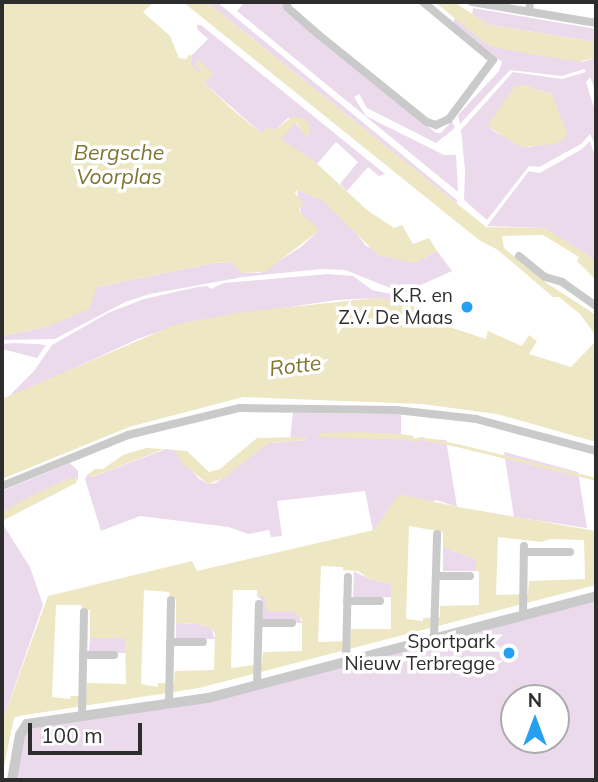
<!DOCTYPE html>
<html>
<head>
<meta charset="utf-8">
<style>
  body { margin:0 }
  #map { position:relative; width:598px; height:782px; overflow:hidden; background:#fff; font-family:Mulish,sans-serif }
  div>[style] { position:absolute }
  .green>* { inset:0; background:#ebdaec }
  .water>* { inset:0; background:#ede7c4 }
  .stream>* { height:2.5px; margin:-1.25px; padding:0 1.25px; transform-origin:1.25px; border-radius:1.25px; background:#ede7c4 }
  .minor>* { height:8px; margin:-4px; padding:0 4px; transform-origin:4px; border-radius:4px; background:#cacaca }
  .tertiary>* { height:10px; margin:-5px; padding:0 5px; transform-origin:5px; border-radius:5px; background:#cacaca }
  .dots>* { width:19px; height:19px; translate:-50% -50%; box-sizing:border-box; border:4px solid #fff; border-radius:50% }
  span { translate:-50% -50%; white-space:nowrap; text-align:center; line-height:1.15; -webkit-text-stroke:7px #fff; paint-order:stroke }
  .poi-label { font-size:19px; color:#2d2d2d }
  .right { translate:-100% -50%; text-align:right }
  .water-label { font-size:21px; color:#807431; font-style:italic }
  .frame { position:absolute; inset:0; border:4px solid #2d2d2d; pointer-events:none }
  .north { position:absolute; left:500px; top:684px; width:70px; height:70px; box-sizing:border-box; background:#fff; border:2px solid #ababab; border-radius:50%; rotate:0deg; font-size:19px; font-weight:700; line-height:28px; text-align:center; color:#2d2d2d }
  .north::after { content:''; display:block; margin:auto; width:24px; height:32px; background:#259fef; clip-path:polygon(50% 0,100% 100%,50% 72%,0 100%) }
  .scale { position:absolute; left:28px; top:723px; width:114px; height:32px; box-sizing:border-box; border:4px solid #2d2d2d; border-top:0; padding-left:9px; font-size:21px; line-height:24px; white-space:nowrap; color:#2d2d2d; -webkit-text-stroke:5px #fff; paint-order:stroke }
</style>
</head>
<body>
<div id="map">
  <div class="green">
    <i style="clip-path:polygon(207px 2px,217px 2px,457px 200px,457px 204px)"></i>
    <i style="clip-path:polygon(245px 2px,282px 2px,288px 13px,436px 133px,441px 133px,452px 121px,455px 128px,436px 143px,367px 108px,359px 94px,354px 97px,366px 116px,444px 155px,456px 155px,458px 192px,237px 11px)"></i>
    <i style="clip-path:polygon(473px 8px,596px 29px,596px 42px,489px 25px,472px 15px)"></i>
    <i style="clip-path:polygon(evenodd,455px 18px,485px 43px,583px 62px,596px 57px,596px 93px,590px 77px,586px 82px,596px 114px,596px 147px,590px 134px,581px 144px,539px 167px,529px 166px,487px 220px,464px 200px,465px 170px,461px 130px,513px 72px,562px 79px,586px 72px,584px 69px,562px 76px,510px 70px,460px 124px,458px 115px,499px 71px,502px 62px,453px 23px,455px 18px,522px 85px,552px 94px,563px 140px,528px 147px,495px 132px,489px 127px,494px 116px,522px 85px)"></i>
    <i style="clip-path:polygon(197px 25px,201px 25px,385px 174px,379px 176px,368px 167px,347px 191px,340px 184px,358px 162px,336px 142px,317px 164px,280px 139px,295px 122px,302px 131px,311px 126px,288px 118px,275px 130px,261px 133px,204px 83px,213px 73px,202px 71px,200px 73px,189px 65px,191px 56px,208px 39px,197px 29px)"></i>
    <i style="clip-path:polygon(590px 141px,596px 160px,596px 263px,545px 228px,487px 226px,529px 171px,540px 173px,582px 149px)"></i>
    <i style="clip-path:polygon(297px 190px,323px 200px,353px 229px,366px 246px,414px 263px,437px 251px,452px 271px,403px 293px,345px 270px,321px 269px,243px 277px,150px 294px,125px 302px,55px 339px,2px 340px,2px 336px,46px 327px,97px 287px,214px 263px,231px 262px,243px 273px,260px 273px,301px 247px,317px 232px,301px 214px)"></i>
    <i style="clip-path:polygon(328px 274px,353px 276px,372px 290px,400px 296px,405px 302px,374px 298px,337px 300px,189px 322px,140px 338px,20px 393px,10px 395px,34px 371px,52px 345px,108px 313px,144px 299px,197px 287px,207px 286px,211px 289px,224px 283px)"></i>
    <i style="clip-path:polygon(14px 343px,37px 344px,46px 345px,37px 358px,2px 349px,2px 344px)"></i>
    <i style="clip-path:polygon(293px 413px,401px 414px,401px 434px,319px 433px,446px 440px,457px 507px,436px 500px,373px 531px,365px 491px,277px 501px,282px 536px,271px 537px,269px 530px,248px 534px,229px 527px,140px 516px,101px 531px,85px 479px,88px 474px,92px 477px,166px 449px,174px 450px,198px 478px,208px 484px,216px 483px,268px 443px,306px 440px,306px 437px,290px 440px)"></i>
    <i style="clip-path:polygon(504px 452px,578px 472px,587px 528px,514px 517px)"></i>
    <i style="clip-path:polygon(70px 463px,78px 471px,78px 478px,63px 481px,2px 513px,2px 491px)"></i>
    <i style="clip-path:polygon(2px 523px,30px 567px,43px 605px,2px 722px)"></i>
    <i style="clip-path:polygon(443px 547px,476px 559px,476px 571px,443px 571px)"></i>
    <i style="clip-path:polygon(354px 571px,369px 579px,391px 584px,391px 597px,353px 599px)"></i>
    <i style="clip-path:polygon(257px 596px,265px 596px,266px 601px,297px 612px,302px 623px,260px 621px,261px 599px)"></i>
    <i style="clip-path:polygon(evenodd,596px 597px,596px 780px,17px 780px,23px 736px,26px 729px,32px 727px,214px 698px,596px 597px,514px 698px,556px 698px,556px 740px,514px 740px,514px 698px)"></i>
    <i style="clip-path:polygon(176px 623px,198px 624px,211px 628px,215px 639px,176px 639px)"></i>
    <i style="clip-path:polygon(90px 638px,125px 638px,126px 653px,89px 653px)"></i>
  </div>
  <div class="water">
    <i style="clip-path:polygon(2px 2px,154px 2px,143px 12px,170px 36px,179px 58px,186px 59px,190px 54px,192px 57px,190px 65px,200px 73px,201px 70px,194px 64px,199px 60px,213px 74px,204px 83px,233px 110px,261px 133px,266px 128px,275px 130px,293px 116px,305px 119px,310px 125px,310px 136px,304px 135px,296px 122px,281px 139px,314px 161px,367px 210px,394px 228px,402px 225px,413px 244px,429px 238px,437px 251px,414px 263px,378px 255px,322px 200px,297px 190px,295px 193px,304px 204px,299px 209px,301px 214px,318px 228px,317px 232px,265px 272px,242px 273px,231px 262px,214px 263px,97px 287px,89px 309px,46px 327px,2px 336px)"></i>
    <i style="clip-path:polygon(183px 2px,207px 2px,486px 227px,545px 228px,588px 255px,596px 263px,596px 280px,577px 261px,579px 257px,543px 235px,502px 236px,504px 248px,542px 280px,593px 313px,596px 317px,596px 336px,580px 314px,559px 297px,553px 297px,498px 250px,479px 240px)"></i>
    <i style="clip-path:polygon(435px 2px,454px 2px,489px 25px,596px 42px,596px 57px,579px 62px,497px 48px,485px 43px)"></i>
    <i style="clip-path:polygon(522px 85px,552px 94px,567px 133px,563px 140px,553px 144px,521px 147px,489px 127px,488px 124px,515px 86px)"></i>
    <i style="clip-path:polygon(374px 298px,404px 301px,434px 318px,434px 322px,486px 339px,488px 331px,522px 346px,529px 335px,537px 341px,529px 354px,571px 367px,596px 341px,596px 442px,497px 414px,422px 404px,243px 397px,129px 427px,2px 479px,2px 399px,177px 324px,236px 313px)"></i>
    <i style="clip-path:polygon(360px 432px,401px 434px,414px 436px,412px 440px,319px 437px,319px 433px)"></i>
    <i style="clip-path:polygon(307px 437px,306px 440px,268px 443px,224px 478px,208px 484px,184px 465px,174px 450px,187px 451px,209px 472px,220px 469px,257px 438px)"></i>
    <i style="clip-path:polygon(146px 448px,164px 449px,92px 477px,88px 474px,95px 469px,103px 469px,123px 455px)"></i>
    <i style="clip-path:polygon(78px 478px,76px 483px,2px 521px,2px 513px,19px 502px,67px 479px)"></i>
    <i style="clip-path:polygon(evenodd,399px 494px,458px 507px,596px 531px,596px 585px,199px 688px,19px 716px,14px 718px,2px 776px,2px 722px,48px 596px,192px 561px,197px 571px,374px 530px,399px 494px,409px 526px,443px 532px,443px 547px,476px 559px,476px 571px,479px 572px,479px 605px,440px 606px,440px 617px,423px 618px,423px 621px,406px 619px,409px 526px,399px 494px,498px 537px,542px 542px,550px 539px,584px 540px,585px 579px,529px 581px,528px 594px,496px 595px,498px 537px,399px 494px,321px 566px,343px 567px,343px 570px,358px 571px,369px 579px,391px 584px,391px 629px,351px 629px,350px 641px,318px 642px,321px 566px,399px 494px,144px 590px,169px 592px,171px 599px,176px 599px,176px 623px,198px 624px,211px 628px,215px 634px,214px 670px,175px 671px,174px 683px,158px 683px,158px 687px,141px 684px,144px 590px,399px 494px,233px 590px,257px 590px,257px 596px,265px 596px,267px 611px,296px 612px,297px 617px,302px 619px,302px 651px,263px 652px,262px 664px,231px 668px,233px 590px,399px 494px,56px 605px,81px 605px,83px 610px,90px 610px,90px 638px,125px 638px,126px 684px,87px 683px,86px 696px,71px 696px,69px 699px,52px 697px,56px 605px)"></i>
  </div>
  <div class="stream">
    <i style="left:412px;top:440px;width:9px;rotate:-13deg"></i>
    <i style="left:421px;top:438px;width:37px;rotate:11deg"></i>
    <i style="left:457px;top:445px;width:143px;rotate:13.7deg"></i>
  </div>
  <div class="minor">
    <i style="left:286px;top:2px;width:6px;rotate:72deg"></i>
    <i style="left:288px;top:8px;width:41px;rotate:41.1deg"></i>
    <i style="left:319px;top:35px;width:139px;rotate:38.9deg"></i>
    <i style="left:427px;top:122px;width:9px;rotate:18deg"></i>
    <i style="left:436px;top:125px;width:14px;rotate:-25deg"></i>
    <i style="left:449px;top:119px;width:74px;rotate:-53.3deg"></i>
    <i style="left:493px;top:60px;width:91px;rotate:-140.4deg"></i>
    <i style="left:472px;top:2px;width:126px;rotate:9.6deg"></i>
    <i style="left:529px;top:12px;width:10px;rotate:-84deg"></i>
    <i style="left:519px;top:256px;width:33px;rotate:39deg"></i>
    <i style="left:545px;top:277px;width:18px;rotate:16deg"></i>
    <i style="left:562px;top:282px;width:42px;rotate:35.2deg"></i>
    <i style="left:2px;top:486px;width:136px;rotate:-22deg"></i>
    <i style="left:128px;top:435px;width:115px;rotate:-13.6deg"></i>
    <i style="left:240px;top:408px;width:156px;rotate:0.7deg"></i>
    <i style="left:396px;top:410px;width:81px;rotate:6.4deg"></i>
    <i style="left:476px;top:419px;width:124px;rotate:14.9deg"></i>
    <i style="left:524px;top:552px;width:46px"></i>
    <i style="left:436px;top:576px;width:34px"></i>
    <i style="left:347px;top:601px;width:33px"></i>
    <i style="left:523px;top:615px;width:69px;rotate:-89.2deg"></i>
    <i style="left:259px;top:623px;width:33px"></i>
    <i style="left:434px;top:638px;width:104px;rotate:-88.3deg"></i>
    <i style="left:170px;top:642px;width:33px"></i>
    <i style="left:83px;top:655px;width:31px"></i>
    <i style="left:346px;top:662px;width:85px;rotate:-88.7deg"></i>
    <i style="left:257px;top:685px;width:81px;rotate:-88.6deg"></i>
    <i style="left:169px;top:704px;width:104px;rotate:-88.9deg"></i>
    <i style="left:82px;top:716px;width:104px;rotate:-88.9deg"></i>
  </div>
  <div class="tertiary">
    <i style="left:12px;top:780px;width:46px;rotate:-79.9deg"></i>
    <i style="left:20px;top:735px;width:13px;rotate:-58deg"></i>
    <i style="left:27px;top:724px;width:183px;rotate:-8.2deg"></i>
    <i style="left:208px;top:698px;width:401px;rotate:-14.7deg"></i>
  </div>
  <div class="dots">
    <i style="left:467px;top:307px;background:#259fef"></i>
    <i style="left:509px;top:653px;background:#259fef"></i>
  </div>
  <div class="poi-label">
    <span class="right" style="left:453px;top:307px">K.R. en<br>Z.V. De Maas</span>
    <span class="right" style="left:495px;top:653px">Sportpark<br>Nieuw Terbregge</span>
  </div>
  <div class="water-label">
    <span style="left:119px;top:164px">Bergsche<br>Voorplas</span>
    <span style="left:295px;top:365px;rotate:-7deg">Rotte</span>
  </div>
  <div class="frame"></div>
  <div class="north">N</div>
  <div class="scale">100 m</div>
</div>
</body>
</html>
